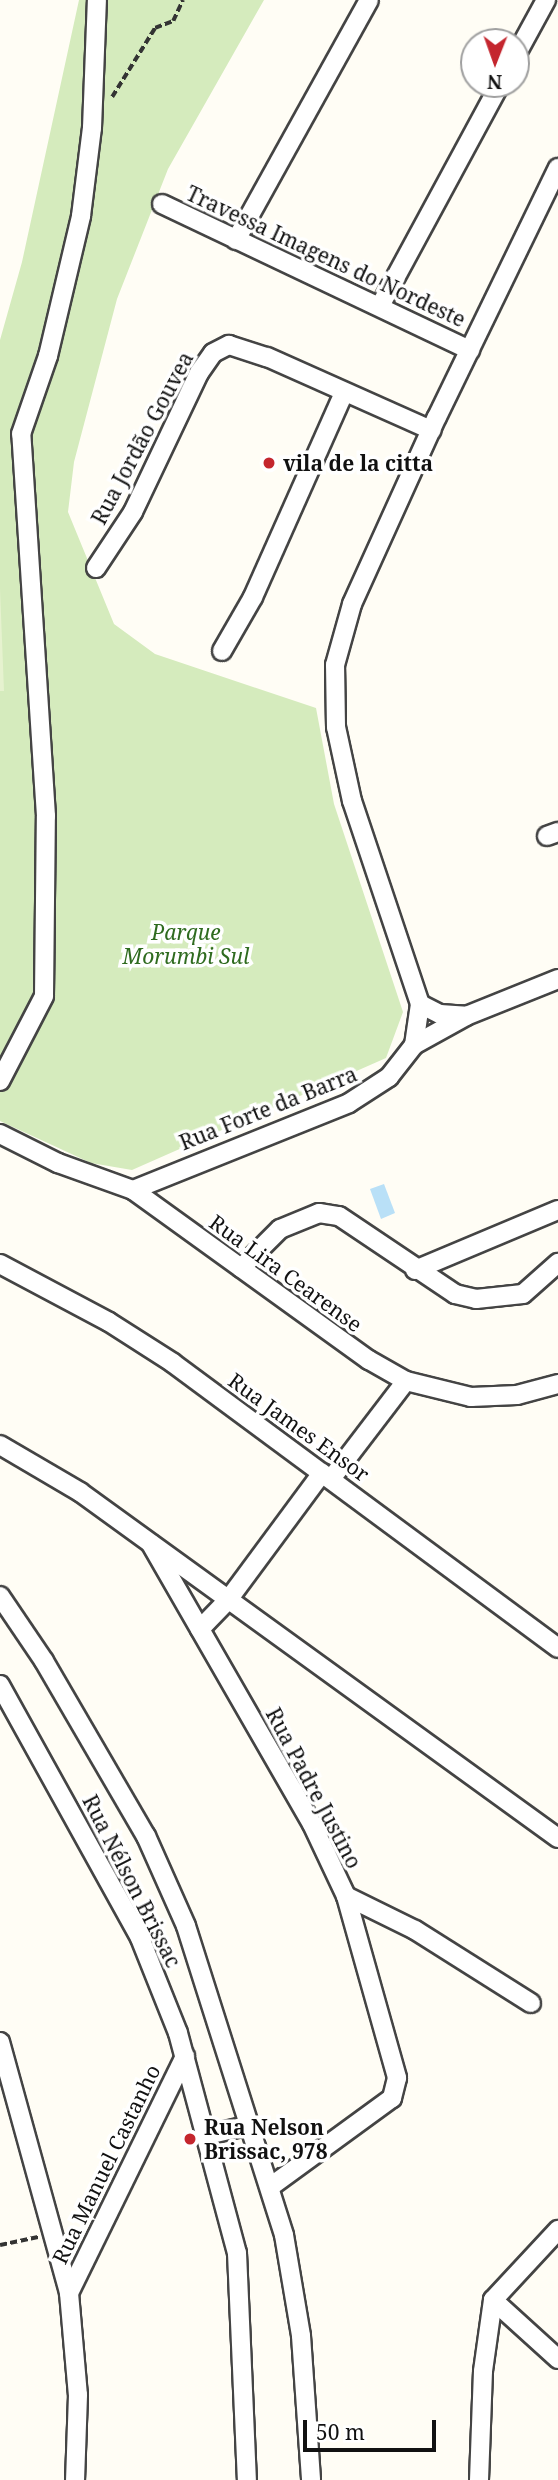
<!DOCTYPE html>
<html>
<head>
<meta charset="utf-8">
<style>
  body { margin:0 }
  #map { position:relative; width:558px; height:2480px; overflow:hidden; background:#fffdf5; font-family:"Noto Serif",serif }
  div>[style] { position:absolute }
  .green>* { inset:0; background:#d5ebbd }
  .pitch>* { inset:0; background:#e6f2cf }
  .water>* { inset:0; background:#b9e0f7 }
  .path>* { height:3.5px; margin-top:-1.75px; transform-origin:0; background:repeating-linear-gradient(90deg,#333 0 7px,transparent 0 10.5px) }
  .roads { filter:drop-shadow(2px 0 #444) drop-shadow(-2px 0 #444) drop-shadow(0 2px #444) drop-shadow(0 -2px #444) }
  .minor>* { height:18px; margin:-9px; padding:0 9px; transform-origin:9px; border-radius:9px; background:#fff }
  .dots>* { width:19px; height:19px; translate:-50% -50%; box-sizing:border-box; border:4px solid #fff; border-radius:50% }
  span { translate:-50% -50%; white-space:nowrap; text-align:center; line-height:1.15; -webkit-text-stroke:7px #fff; paint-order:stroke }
  .street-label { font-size:21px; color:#111 }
  .poi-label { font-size:21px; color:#111; font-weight:700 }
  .left { translate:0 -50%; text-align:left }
  .park-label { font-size:21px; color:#2f6b1f; font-style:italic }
  .north { position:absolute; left:460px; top:28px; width:70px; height:70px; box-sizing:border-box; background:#fff; border:2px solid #a0a0a0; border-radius:50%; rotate:181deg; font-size:19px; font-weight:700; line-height:28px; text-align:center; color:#111 }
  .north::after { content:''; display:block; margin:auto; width:24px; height:32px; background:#c4262e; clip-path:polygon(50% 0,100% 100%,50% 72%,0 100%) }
  .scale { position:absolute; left:303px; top:2420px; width:133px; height:32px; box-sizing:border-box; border:4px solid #111; border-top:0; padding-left:9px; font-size:21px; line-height:24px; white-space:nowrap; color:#111; -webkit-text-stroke:5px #fff; paint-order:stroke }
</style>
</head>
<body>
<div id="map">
  <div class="green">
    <i style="clip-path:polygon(79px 0,264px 0,168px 169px,117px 299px,74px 462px,68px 512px,114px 624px,155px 654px,316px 708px,334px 804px,403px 1012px,386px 1058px,132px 1170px,91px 1163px,0 1121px,0 340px,22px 262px)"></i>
  </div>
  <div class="pitch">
    <i style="clip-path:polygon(0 589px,4px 691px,0 691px)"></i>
  </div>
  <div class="water">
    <i style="clip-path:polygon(384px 1184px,395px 1213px,381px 1219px,370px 1189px)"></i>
  </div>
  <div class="path">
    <i style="left:112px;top:97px;width:81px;rotate:-58.1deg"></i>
    <i style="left:155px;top:28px;width:19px;rotate:-21deg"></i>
    <i style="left:173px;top:21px;width:23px;rotate:-65deg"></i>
    <i style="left:0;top:2245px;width:40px;rotate:-12deg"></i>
  </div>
  <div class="roads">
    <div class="minor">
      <i style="left:516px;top:55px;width:63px;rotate:-61.4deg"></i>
      <i style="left:162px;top:204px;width:341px;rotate:25.4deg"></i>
      <i style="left:236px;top:240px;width:274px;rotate:-61deg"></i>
      <i style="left:380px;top:306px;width:252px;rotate:-61.6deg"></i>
      <i style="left:96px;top:568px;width:67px;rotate:-56.5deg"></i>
      <i style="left:133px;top:512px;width:154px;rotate:-64.6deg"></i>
      <i style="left:199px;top:373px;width:24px;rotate:-55deg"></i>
      <i style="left:213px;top:353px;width:18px;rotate:-27deg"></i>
      <i style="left:229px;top:345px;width:40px;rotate:18deg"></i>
      <i style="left:267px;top:357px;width:180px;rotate:24deg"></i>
      <i style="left:222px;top:651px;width:62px;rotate:-60.1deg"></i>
      <i style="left:253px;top:597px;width:223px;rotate:-66deg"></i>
      <i style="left:547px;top:836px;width:12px;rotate:-20deg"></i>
      <i style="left:420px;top:1004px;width:22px;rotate:27deg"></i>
      <i style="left:440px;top:1014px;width:26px;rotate:4deg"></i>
      <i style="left:414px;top:1045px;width:41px;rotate:-81.7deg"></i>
      <i style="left:420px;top:1004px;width:214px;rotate:-108.5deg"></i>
      <i style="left:352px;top:801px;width:76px;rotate:-102.2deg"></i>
      <i style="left:336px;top:727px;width:62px;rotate:-90.9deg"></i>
      <i style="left:335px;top:665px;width:63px;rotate:-74.4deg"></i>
      <i style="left:352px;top:604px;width:205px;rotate:-65.6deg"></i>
      <i style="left:437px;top:417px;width:277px;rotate:-64.1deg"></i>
      <i style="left:0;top:1081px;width:96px;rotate:-62.6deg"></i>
      <i style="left:44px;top:996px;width:180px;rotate:-89.4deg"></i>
      <i style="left:46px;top:816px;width:383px;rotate:-93.7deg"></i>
      <i style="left:21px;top:434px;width:83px;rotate:-70.9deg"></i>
      <i style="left:48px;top:356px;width:144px;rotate:-76.7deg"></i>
      <i style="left:81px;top:216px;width:89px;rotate:-82.9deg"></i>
      <i style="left:92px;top:128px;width:128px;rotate:-87.8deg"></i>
      <i style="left:0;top:1134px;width:65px;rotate:26.6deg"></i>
      <i style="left:58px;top:1163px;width:80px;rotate:19.8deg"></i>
      <i style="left:133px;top:1190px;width:291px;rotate:35.8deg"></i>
      <i style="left:369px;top:1360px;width:43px;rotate:29.6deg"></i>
      <i style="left:406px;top:1381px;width:67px;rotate:13.8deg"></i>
      <i style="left:471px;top:1397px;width:46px;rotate:-2.5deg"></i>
      <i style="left:517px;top:1395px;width:42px;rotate:-15deg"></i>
      <i style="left:133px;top:1190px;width:233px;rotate:-21.9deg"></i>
      <i style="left:349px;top:1103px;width:48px;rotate:-33deg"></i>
      <i style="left:389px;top:1077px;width:41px;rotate:-52deg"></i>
      <i style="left:414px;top:1045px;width:60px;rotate:-29.1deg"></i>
      <i style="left:466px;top:1016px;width:99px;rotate:-21.9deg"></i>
      <i style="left:0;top:1264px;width:123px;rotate:28deg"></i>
      <i style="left:109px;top:1322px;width:76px;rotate:32.6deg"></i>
      <i style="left:173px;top:1363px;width:479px;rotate:36.5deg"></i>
      <i style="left:241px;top:1268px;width:55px;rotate:-45deg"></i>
      <i style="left:280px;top:1229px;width:42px;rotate:-22.3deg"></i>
      <i style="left:319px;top:1213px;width:20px;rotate:9deg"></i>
      <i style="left:339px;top:1216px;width:140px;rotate:33.9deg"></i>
      <i style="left:455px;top:1294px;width:22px;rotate:13deg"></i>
      <i style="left:476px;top:1299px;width:47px;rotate:-6.1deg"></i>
      <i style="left:523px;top:1294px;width:47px;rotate:-41.5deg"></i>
      <i style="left:415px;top:1270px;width:155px;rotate:-22.8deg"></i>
      <i style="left:0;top:1445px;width:93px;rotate:30.4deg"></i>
      <i style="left:80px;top:1492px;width:590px;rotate:35.9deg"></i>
      <i style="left:331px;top:1479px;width:123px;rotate:-52.6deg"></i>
      <i style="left:151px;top:1544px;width:323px;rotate:60.1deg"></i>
      <i style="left:312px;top:1824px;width:80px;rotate:64.7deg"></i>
      <i style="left:346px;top:1896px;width:189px;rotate:74.3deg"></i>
      <i style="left:397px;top:2078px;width:21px;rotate:104deg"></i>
      <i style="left:392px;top:2098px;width:151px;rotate:143.9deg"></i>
      <i style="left:0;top:1596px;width:78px;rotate:55.9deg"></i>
      <i style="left:44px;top:1661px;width:203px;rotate:59.8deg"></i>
      <i style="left:146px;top:1836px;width:98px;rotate:66deg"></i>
      <i style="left:186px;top:1926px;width:324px;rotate:72.4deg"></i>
      <i style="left:284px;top:2235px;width:102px;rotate:80.4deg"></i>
      <i style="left:301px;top:2336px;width:144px;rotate:86deg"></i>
      <i style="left:200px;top:1629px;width:40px;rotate:-46deg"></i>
      <i style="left:228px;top:1600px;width:158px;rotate:-53.5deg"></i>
      <i style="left:0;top:1685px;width:289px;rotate:61deg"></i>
      <i style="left:140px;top:1938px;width:102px;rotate:68.2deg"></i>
      <i style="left:178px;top:2033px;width:228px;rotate:75deg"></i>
      <i style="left:237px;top:2253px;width:227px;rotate:87.5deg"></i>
      <i style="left:346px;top:1896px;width:77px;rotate:26.2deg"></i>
      <i style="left:415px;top:1930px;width:137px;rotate:32.2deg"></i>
      <i style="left:0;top:2042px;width:260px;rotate:74.6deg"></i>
      <i style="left:69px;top:2293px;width:102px;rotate:85deg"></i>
      <i style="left:78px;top:2395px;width:85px;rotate:92deg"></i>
      <i style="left:207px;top:2135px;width:45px;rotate:-12.8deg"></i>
      <i style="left:69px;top:2293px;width:264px;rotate:-63.9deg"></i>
      <i style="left:493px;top:2300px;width:88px;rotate:42.2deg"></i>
      <i style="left:479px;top:2480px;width:109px;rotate:-87.9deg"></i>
      <i style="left:483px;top:2371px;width:72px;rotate:-82deg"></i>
      <i style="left:493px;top:2300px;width:96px;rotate:-47.1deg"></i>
    </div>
  </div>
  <div class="dots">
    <i style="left:269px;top:463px;background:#c4262e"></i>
    <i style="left:190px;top:2139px;background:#c4262e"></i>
  </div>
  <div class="street-label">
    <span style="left:326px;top:256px;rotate:25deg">Travessa Imagens do Nordeste</span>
    <span style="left:142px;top:438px;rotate:-62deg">Rua Jordão Gouvea</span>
    <span style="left:268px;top:1108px;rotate:-22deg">Rua Forte da Barra</span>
    <span style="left:286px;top:1273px;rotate:36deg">Rua Lira Cearense</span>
    <span style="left:299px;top:1427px;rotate:36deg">Rua James Ensor</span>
    <span style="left:314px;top:1788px;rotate:62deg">Rua Padre Justino</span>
    <span style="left:132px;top:1881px;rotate:63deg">Rua Nélson Brissac</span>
    <span style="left:106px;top:2164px;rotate:-64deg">Rua Manuel Castanho</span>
  </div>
  <div class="poi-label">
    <span class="left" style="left:283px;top:463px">vila de la citta</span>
    <span class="left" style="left:204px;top:2139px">Rua Nelson<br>Brissac, 978</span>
  </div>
  <div class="park-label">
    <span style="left:186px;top:944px">Parque<br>Morumbi Sul</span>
  </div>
  <div class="north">N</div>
  <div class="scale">50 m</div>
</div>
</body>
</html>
